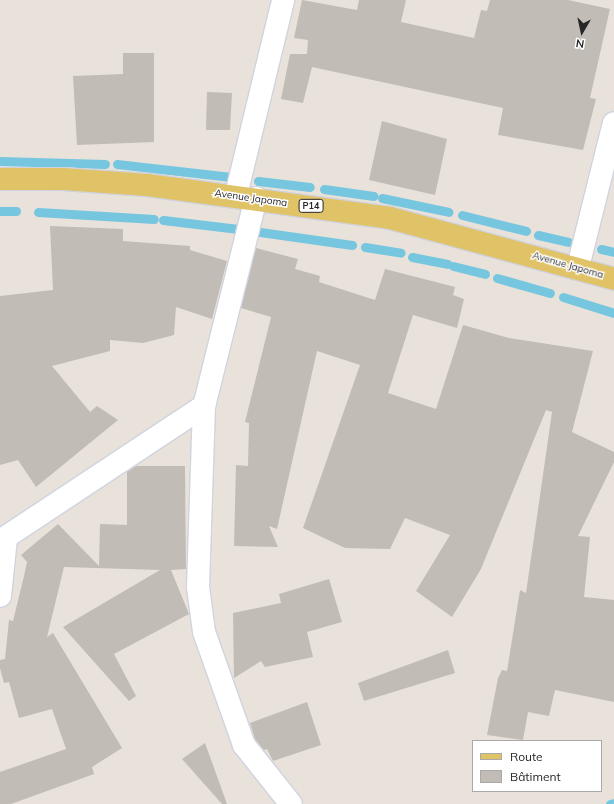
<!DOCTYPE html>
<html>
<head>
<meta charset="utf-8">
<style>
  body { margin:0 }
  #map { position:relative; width:614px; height:804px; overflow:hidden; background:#e8e2da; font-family:Mulish,sans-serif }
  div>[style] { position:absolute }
  .stream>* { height:9px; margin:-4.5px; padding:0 4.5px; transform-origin:4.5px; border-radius:4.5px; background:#77c6e0 }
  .building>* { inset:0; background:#c1bcb6 }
  .roads { filter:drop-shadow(1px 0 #d0d3df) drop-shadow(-1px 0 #d0d3df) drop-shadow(0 1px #d0d3df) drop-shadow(0 -1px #d0d3df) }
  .minor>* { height:22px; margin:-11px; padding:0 11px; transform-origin:11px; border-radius:11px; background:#fff }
  .major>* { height:22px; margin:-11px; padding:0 11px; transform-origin:11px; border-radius:11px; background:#e0c267 }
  span { translate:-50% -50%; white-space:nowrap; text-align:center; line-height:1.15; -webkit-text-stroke:3px #fff; paint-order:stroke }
  .shield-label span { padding:1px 3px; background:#fff; border:1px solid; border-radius:3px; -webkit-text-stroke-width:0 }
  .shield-label { font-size:9px; color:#272727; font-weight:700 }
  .street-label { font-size:10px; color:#272727 }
  .legend { position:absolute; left:472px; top:740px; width:130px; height:52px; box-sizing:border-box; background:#fff; border:1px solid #a9a9a9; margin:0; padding:5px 7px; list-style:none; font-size:12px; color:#272727 }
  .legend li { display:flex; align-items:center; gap:8px; height:20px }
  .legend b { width:20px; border:1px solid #a9a9a9 }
  .north { position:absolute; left:562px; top:12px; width:40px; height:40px; -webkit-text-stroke:3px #fff; paint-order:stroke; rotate:189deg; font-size:11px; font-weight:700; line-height:16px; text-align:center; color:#272727 }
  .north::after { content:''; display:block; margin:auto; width:14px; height:18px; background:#272727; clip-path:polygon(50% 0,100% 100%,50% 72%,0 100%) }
</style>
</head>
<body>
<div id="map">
  <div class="stream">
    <i style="left:0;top:161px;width:105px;rotate:1.6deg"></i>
    <i style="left:117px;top:164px;width:115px;rotate:6.5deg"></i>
    <i style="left:258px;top:181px;width:52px;rotate:6.6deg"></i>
    <i style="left:324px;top:189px;width:50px;rotate:8deg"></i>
    <i style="left:382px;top:198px;width:68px;rotate:11.8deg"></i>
    <i style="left:0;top:211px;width:16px"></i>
    <i style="left:38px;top:212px;width:116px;rotate:3.5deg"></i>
    <i style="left:462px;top:215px;width:66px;rotate:14deg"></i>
    <i style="left:163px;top:220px;width:76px;rotate:6.8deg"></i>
    <i style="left:260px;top:232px;width:93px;rotate:8deg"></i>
    <i style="left:538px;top:235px;width:31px;rotate:13deg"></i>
    <i style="left:365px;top:247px;width:36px;rotate:9deg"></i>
    <i style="left:601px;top:249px;width:13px;rotate:13deg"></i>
    <i style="left:412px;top:257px;width:36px;rotate:11deg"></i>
    <i style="left:453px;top:266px;width:33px;rotate:14deg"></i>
    <i style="left:497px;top:278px;width:55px;rotate:15.8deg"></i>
    <i style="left:563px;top:297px;width:53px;rotate:17.4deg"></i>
    <i style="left:610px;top:804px;width:4px;rotate:-14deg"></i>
  </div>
  <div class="building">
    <i style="clip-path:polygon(302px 0,357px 10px,359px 0,406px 0,401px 22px,474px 38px,481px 10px,487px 11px,490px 0,568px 0,610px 9px,590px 98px,596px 99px,583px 150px,498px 135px,503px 108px,312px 67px,303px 103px,281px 99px,290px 54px,307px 54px,308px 40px,294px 38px)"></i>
    <i style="clip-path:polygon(123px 53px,154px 53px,154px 142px,77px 145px,73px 76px,123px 74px)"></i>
    <i style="clip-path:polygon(207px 92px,232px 93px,230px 130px,206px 130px)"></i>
    <i style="clip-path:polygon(382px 121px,447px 139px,435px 195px,369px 180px)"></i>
    <i style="clip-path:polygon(50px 226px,123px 229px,123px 241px,190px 246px,190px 250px,227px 261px,212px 319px,176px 307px,174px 335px,143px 343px,110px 340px,110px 351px,52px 366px,90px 412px,97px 406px,118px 420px,36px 487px,18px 460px,0 465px,0 296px,53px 290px)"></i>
    <i style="clip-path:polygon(256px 248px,298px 259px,295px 269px,320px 276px,319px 282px,375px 300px,385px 269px,455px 287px,453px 295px,464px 299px,457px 328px,413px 315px,388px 393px,436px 409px,463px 325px,509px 338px,593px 351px,572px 432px,614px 452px,614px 462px,578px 536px,590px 537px,584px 597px,614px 600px,614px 702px,555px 690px,549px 716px,528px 712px,523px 740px,487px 735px,498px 678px,502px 670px,507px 671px,520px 590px,526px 593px,552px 412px,546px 410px,481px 569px,452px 617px,416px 591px,450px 535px,405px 518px,390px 549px,345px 548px,303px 528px,360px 365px,317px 351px,277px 529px,269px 526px,278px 547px,234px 546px,236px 465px,248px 466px,249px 423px,245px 422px,271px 317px,241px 308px)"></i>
    <i style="clip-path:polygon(136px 466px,185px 466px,186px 569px,171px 570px,189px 614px,114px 654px,136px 696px,129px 701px,63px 627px,160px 570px,64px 567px,47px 637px,53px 633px,122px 748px,92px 767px,94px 774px,11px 804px,0 804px,0 772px,66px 749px,52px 709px,19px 718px,9px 682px,4px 683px,0 668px,0 660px,5px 659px,9px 620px,13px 621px,24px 576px,27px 562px,21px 555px,58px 524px,99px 566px,100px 524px,127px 525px,127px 472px)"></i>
    <i style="clip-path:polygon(329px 579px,342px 622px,307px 632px,313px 657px,265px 667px,261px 661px,234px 678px,233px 613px,281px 603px,279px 594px)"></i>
    <i style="clip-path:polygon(448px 650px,455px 673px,364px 701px,358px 683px)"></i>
    <i style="clip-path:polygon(307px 702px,321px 745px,273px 761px,267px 749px,264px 750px,255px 739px,250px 723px)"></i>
    <i style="clip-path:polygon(205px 743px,227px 804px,222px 804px,182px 759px)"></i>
  </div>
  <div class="roads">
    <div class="minor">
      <i style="left:236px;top:195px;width:201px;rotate:-76.4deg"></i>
      <i style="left:256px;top:198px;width:214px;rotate:104deg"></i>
      <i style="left:204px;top:406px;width:181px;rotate:91.9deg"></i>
      <i style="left:198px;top:587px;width:45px;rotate:82.4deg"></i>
      <i style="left:204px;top:632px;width:120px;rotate:70.5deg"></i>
      <i style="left:244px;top:745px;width:75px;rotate:51.5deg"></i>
      <i style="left:578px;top:267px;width:148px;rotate:-76deg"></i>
      <i style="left:0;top:541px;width:245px;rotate:-33.5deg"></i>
      <i style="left:0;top:596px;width:58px;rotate:-84.1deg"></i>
    </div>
    <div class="major">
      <i style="left:0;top:179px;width:63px"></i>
      <i style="left:63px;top:179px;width:84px;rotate:4.1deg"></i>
      <i style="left:147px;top:185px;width:245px;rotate:7.7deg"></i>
      <i style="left:390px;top:218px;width:232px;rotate:15.2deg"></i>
    </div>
  </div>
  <div class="shield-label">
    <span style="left:311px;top:206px">P14</span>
  </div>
  <div class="street-label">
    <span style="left:251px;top:198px;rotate:8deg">Avenue Japoma</span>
    <span style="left:568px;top:265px;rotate:16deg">Avenue Japoma</span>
  </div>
  <ul class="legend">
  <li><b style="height:5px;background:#e0c267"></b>Route</li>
  <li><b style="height:11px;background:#c1bcb6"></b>Bâtiment</li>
  </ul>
  <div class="north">N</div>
</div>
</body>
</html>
